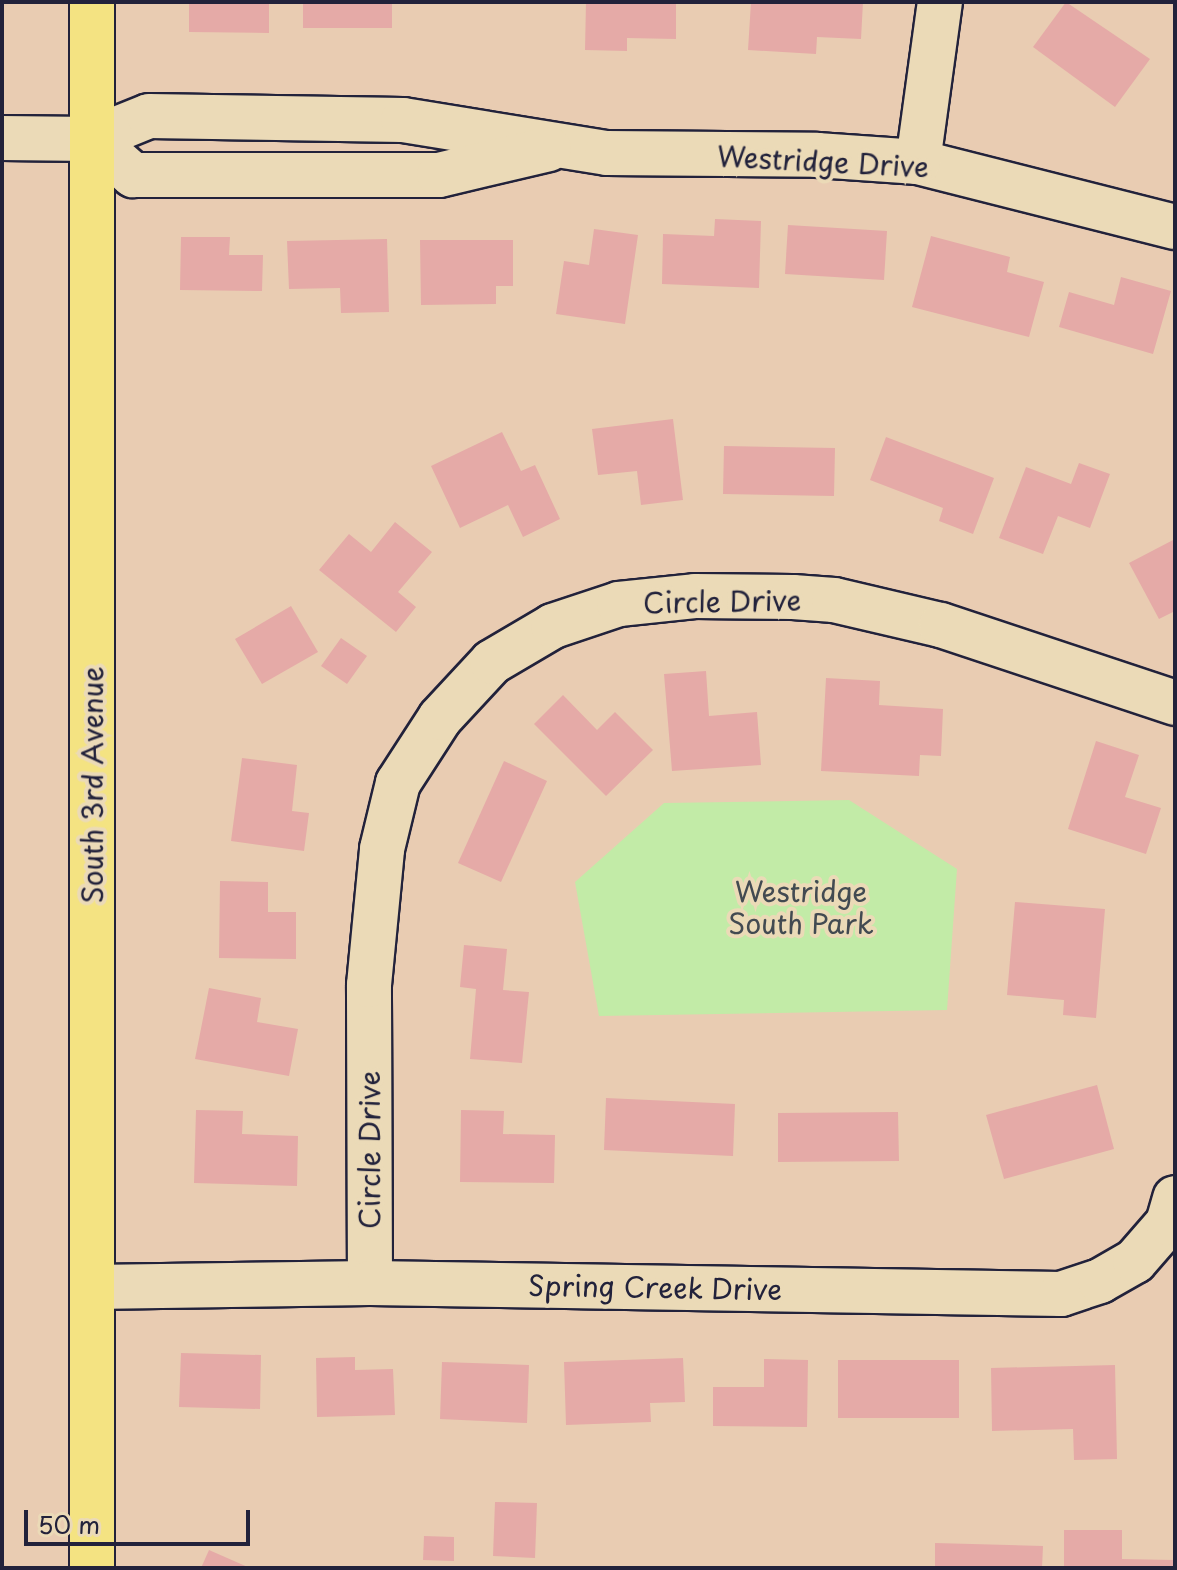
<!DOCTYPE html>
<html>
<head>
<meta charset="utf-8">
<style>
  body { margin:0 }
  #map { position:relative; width:1177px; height:1570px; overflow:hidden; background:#e9ccb2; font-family:"Playpen Sans",sans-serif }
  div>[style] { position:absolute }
  .green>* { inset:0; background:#c2eba7 }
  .building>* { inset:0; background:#e5aaa7 }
  .roads { filter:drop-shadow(2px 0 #22223b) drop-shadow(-2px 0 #22223b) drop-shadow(0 2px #22223b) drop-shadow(0 -2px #22223b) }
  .minor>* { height:44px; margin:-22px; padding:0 22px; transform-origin:22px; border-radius:22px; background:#ebdab7 }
  .major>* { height:44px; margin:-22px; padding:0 22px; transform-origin:22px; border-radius:22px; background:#f4e382 }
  span { translate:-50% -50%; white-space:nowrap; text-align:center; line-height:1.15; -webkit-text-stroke:8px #ebdab7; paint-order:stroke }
  .street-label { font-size:28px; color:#22223b }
  .park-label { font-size:28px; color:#424a51 }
  .frame { position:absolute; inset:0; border:4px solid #22223b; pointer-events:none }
  .scale { position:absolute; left:24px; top:1510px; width:226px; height:36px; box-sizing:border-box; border:4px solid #22223b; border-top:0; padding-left:10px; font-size:24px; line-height:28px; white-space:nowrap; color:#22223b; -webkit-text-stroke:6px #ebdab7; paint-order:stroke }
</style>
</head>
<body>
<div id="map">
  <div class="green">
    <i style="clip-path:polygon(849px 800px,957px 869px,947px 1010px,599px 1016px,575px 882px,664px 803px)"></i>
  </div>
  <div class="building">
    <i style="clip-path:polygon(189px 2px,269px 2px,269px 33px,189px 32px)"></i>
    <i style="clip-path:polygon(303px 2px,392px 2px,392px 28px,303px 28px)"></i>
    <i style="clip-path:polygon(586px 2px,676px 2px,676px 39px,627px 38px,627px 51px,585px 50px)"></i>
    <i style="clip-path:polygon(751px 2px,863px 2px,861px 39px,817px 37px,816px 54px,748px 50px)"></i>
    <i style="clip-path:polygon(1066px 2px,1150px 59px,1115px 107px,1033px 47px)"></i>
    <i style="clip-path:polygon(715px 219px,761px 221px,759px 288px,662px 284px,663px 234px,714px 236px)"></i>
    <i style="clip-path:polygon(788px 225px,887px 231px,884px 280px,785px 274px)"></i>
    <i style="clip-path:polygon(594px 229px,638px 235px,625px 324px,556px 314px,564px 261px,589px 265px)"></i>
    <i style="clip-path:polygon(931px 236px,1010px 257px,1007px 272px,1044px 282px,1029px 337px,912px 307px)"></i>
    <i style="clip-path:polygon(181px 237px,230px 237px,229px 255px,263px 255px,262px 291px,180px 290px)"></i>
    <i style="clip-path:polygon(387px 239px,389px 312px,341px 313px,340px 288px,289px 289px,287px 241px)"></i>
    <i style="clip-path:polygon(420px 240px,513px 240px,513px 286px,496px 286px,496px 304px,421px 305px)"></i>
    <i style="clip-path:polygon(1121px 277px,1171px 291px,1153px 354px,1059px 327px,1069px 292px,1114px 305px)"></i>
    <i style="clip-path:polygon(673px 419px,683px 500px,641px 505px,637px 471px,598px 475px,592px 429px)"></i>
    <i style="clip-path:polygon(502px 432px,521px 471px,535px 465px,560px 519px,523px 537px,508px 505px,460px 528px,431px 466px)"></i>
    <i style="clip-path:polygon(886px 437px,994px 478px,973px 534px,939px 521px,943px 508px,870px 480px)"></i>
    <i style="clip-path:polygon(724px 446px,835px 448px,834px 496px,723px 494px)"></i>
    <i style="clip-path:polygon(1079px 463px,1110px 474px,1090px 528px,1058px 516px,1043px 554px,999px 538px,1026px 467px,1071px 484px)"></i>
    <i style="clip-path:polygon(395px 522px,432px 552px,398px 592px,416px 607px,396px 632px,319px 570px,349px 534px,371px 552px)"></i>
    <i style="clip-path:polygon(1175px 539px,1175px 611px,1159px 619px,1129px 563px)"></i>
    <i style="clip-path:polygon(291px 606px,318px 652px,262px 684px,235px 639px)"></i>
    <i style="clip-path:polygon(341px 638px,367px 656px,347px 684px,321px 666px)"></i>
    <i style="clip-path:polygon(706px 671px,709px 716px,757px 712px,761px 765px,672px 771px,664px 674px)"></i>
    <i style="clip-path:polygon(826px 678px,880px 681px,879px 705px,943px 709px,941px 756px,920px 755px,919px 776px,821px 771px)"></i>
    <i style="clip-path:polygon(563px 695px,597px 730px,615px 712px,653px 750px,606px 796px,534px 724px)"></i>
    <i style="clip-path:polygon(1096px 741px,1139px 755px,1125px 797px,1161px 808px,1146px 854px,1068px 829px)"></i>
    <i style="clip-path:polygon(242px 758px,297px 765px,292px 811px,309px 813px,304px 851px,231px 841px)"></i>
    <i style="clip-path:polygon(504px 761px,547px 781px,501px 882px,458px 863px)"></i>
    <i style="clip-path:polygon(220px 881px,268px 882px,268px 912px,296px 912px,296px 959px,219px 958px)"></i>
    <i style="clip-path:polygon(1015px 902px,1105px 909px,1096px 1018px,1063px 1015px,1064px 1000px,1007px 995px)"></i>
    <i style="clip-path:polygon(464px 945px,507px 949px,503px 990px,529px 992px,522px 1063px,470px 1059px,476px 989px,460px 987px)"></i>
    <i style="clip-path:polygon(209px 988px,261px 998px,257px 1022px,298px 1029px,289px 1076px,195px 1059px)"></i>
    <i style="clip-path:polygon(1097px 1085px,1114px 1149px,1004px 1179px,986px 1115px)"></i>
    <i style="clip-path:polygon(606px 1098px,735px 1104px,733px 1156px,604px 1150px)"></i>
    <i style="clip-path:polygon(196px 1110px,243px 1111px,242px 1134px,298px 1136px,297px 1186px,194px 1183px)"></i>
    <i style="clip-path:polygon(461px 1110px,504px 1111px,503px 1134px,555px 1135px,554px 1183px,460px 1182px)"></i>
    <i style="clip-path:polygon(898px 1112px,899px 1161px,778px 1162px,778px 1113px)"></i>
    <i style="clip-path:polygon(181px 1353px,261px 1355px,260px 1409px,179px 1407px)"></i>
    <i style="clip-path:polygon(355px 1357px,355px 1370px,393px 1369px,395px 1415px,317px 1417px,316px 1358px)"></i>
    <i style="clip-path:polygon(683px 1358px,685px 1402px,650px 1403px,651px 1422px,566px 1425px,564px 1362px)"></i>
    <i style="clip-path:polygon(764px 1359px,808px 1360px,807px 1427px,713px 1426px,713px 1387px,764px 1387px)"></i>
    <i style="clip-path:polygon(838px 1360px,959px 1360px,959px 1418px,838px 1418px)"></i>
    <i style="clip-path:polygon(442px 1362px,529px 1365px,527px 1423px,440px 1419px)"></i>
    <i style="clip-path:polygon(1115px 1365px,1117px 1459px,1074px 1460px,1073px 1429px,992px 1431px,991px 1368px)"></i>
    <i style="clip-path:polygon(495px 1502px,537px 1503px,535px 1558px,493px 1556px)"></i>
    <i style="clip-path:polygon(1064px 1530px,1122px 1530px,1122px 1559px,1175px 1560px,1175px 1568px,1064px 1568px)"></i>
    <i style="clip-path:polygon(424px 1536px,454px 1537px,454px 1561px,423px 1560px)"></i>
    <i style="clip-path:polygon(935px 1543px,1043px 1546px,1042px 1568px,935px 1568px)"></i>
    <i style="clip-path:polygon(209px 1550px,250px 1568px,201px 1568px)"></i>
  </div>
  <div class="roads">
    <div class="minor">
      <i style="left:2px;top:138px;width:90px;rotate:0.6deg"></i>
      <i style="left:92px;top:139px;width:61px;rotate:-22deg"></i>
      <i style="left:149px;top:116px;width:254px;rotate:0.9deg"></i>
      <i style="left:403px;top:120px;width:207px;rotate:9.2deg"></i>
      <i style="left:607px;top:153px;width:210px;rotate:0.5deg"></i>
      <i style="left:817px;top:155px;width:101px;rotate:4deg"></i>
      <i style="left:918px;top:162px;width:265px;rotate:14.2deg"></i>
      <i style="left:92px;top:139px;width:55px;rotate:41.3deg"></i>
      <i style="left:133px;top:175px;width:306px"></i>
      <i style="left:439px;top:175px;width:113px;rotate:-13.3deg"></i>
      <i style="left:918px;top:162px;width:162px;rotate:-82.2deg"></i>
      <i style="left:370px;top:1283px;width:298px;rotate:-90.2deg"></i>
      <i style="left:369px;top:985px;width:137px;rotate:-84.5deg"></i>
      <i style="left:382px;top:849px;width:68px;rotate:-76.4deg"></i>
      <i style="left:398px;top:783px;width:77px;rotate:-57.1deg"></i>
      <i style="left:440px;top:718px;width:76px;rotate:-47.1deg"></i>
      <i style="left:492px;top:662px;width:71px;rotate:-30.5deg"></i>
      <i style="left:553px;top:626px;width:70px;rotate:-18.4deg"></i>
      <i style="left:619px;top:604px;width:76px;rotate:-6deg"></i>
      <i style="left:695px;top:596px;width:98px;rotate:0.6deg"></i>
      <i style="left:793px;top:597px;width:41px;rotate:4.2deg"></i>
      <i style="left:834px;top:600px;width:110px;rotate:13.2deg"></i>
      <i style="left:941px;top:625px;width:247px;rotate:18.4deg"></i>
      <i style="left:92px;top:1287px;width:278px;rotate:-0.8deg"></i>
      <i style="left:370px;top:1283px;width:691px;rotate:0.91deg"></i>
      <i style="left:1061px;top:1294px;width:41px;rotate:-18.4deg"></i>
      <i style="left:1100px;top:1281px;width:40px;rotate:-29.7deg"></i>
      <i style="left:1135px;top:1261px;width:50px;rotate:-49deg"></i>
      <i style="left:1168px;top:1223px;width:26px;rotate:-74deg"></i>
    </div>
    <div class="major">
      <i style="left:92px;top:2px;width:1566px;rotate:90deg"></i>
    </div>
  </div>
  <div class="street-label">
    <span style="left:823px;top:161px;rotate:3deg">Westridge Drive</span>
    <span style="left:722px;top:601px;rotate:-1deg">Circle Drive</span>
    <span style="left:92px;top:785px;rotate:-90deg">South 3rd Avenue</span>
    <span style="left:369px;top:1150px;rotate:-90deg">Circle Drive</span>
    <span style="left:655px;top:1287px;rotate:1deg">Spring Creek Drive</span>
  </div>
  <div class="park-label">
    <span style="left:801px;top:907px">Westridge<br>South Park</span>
  </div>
  <div class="frame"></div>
  <div class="scale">50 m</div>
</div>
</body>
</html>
